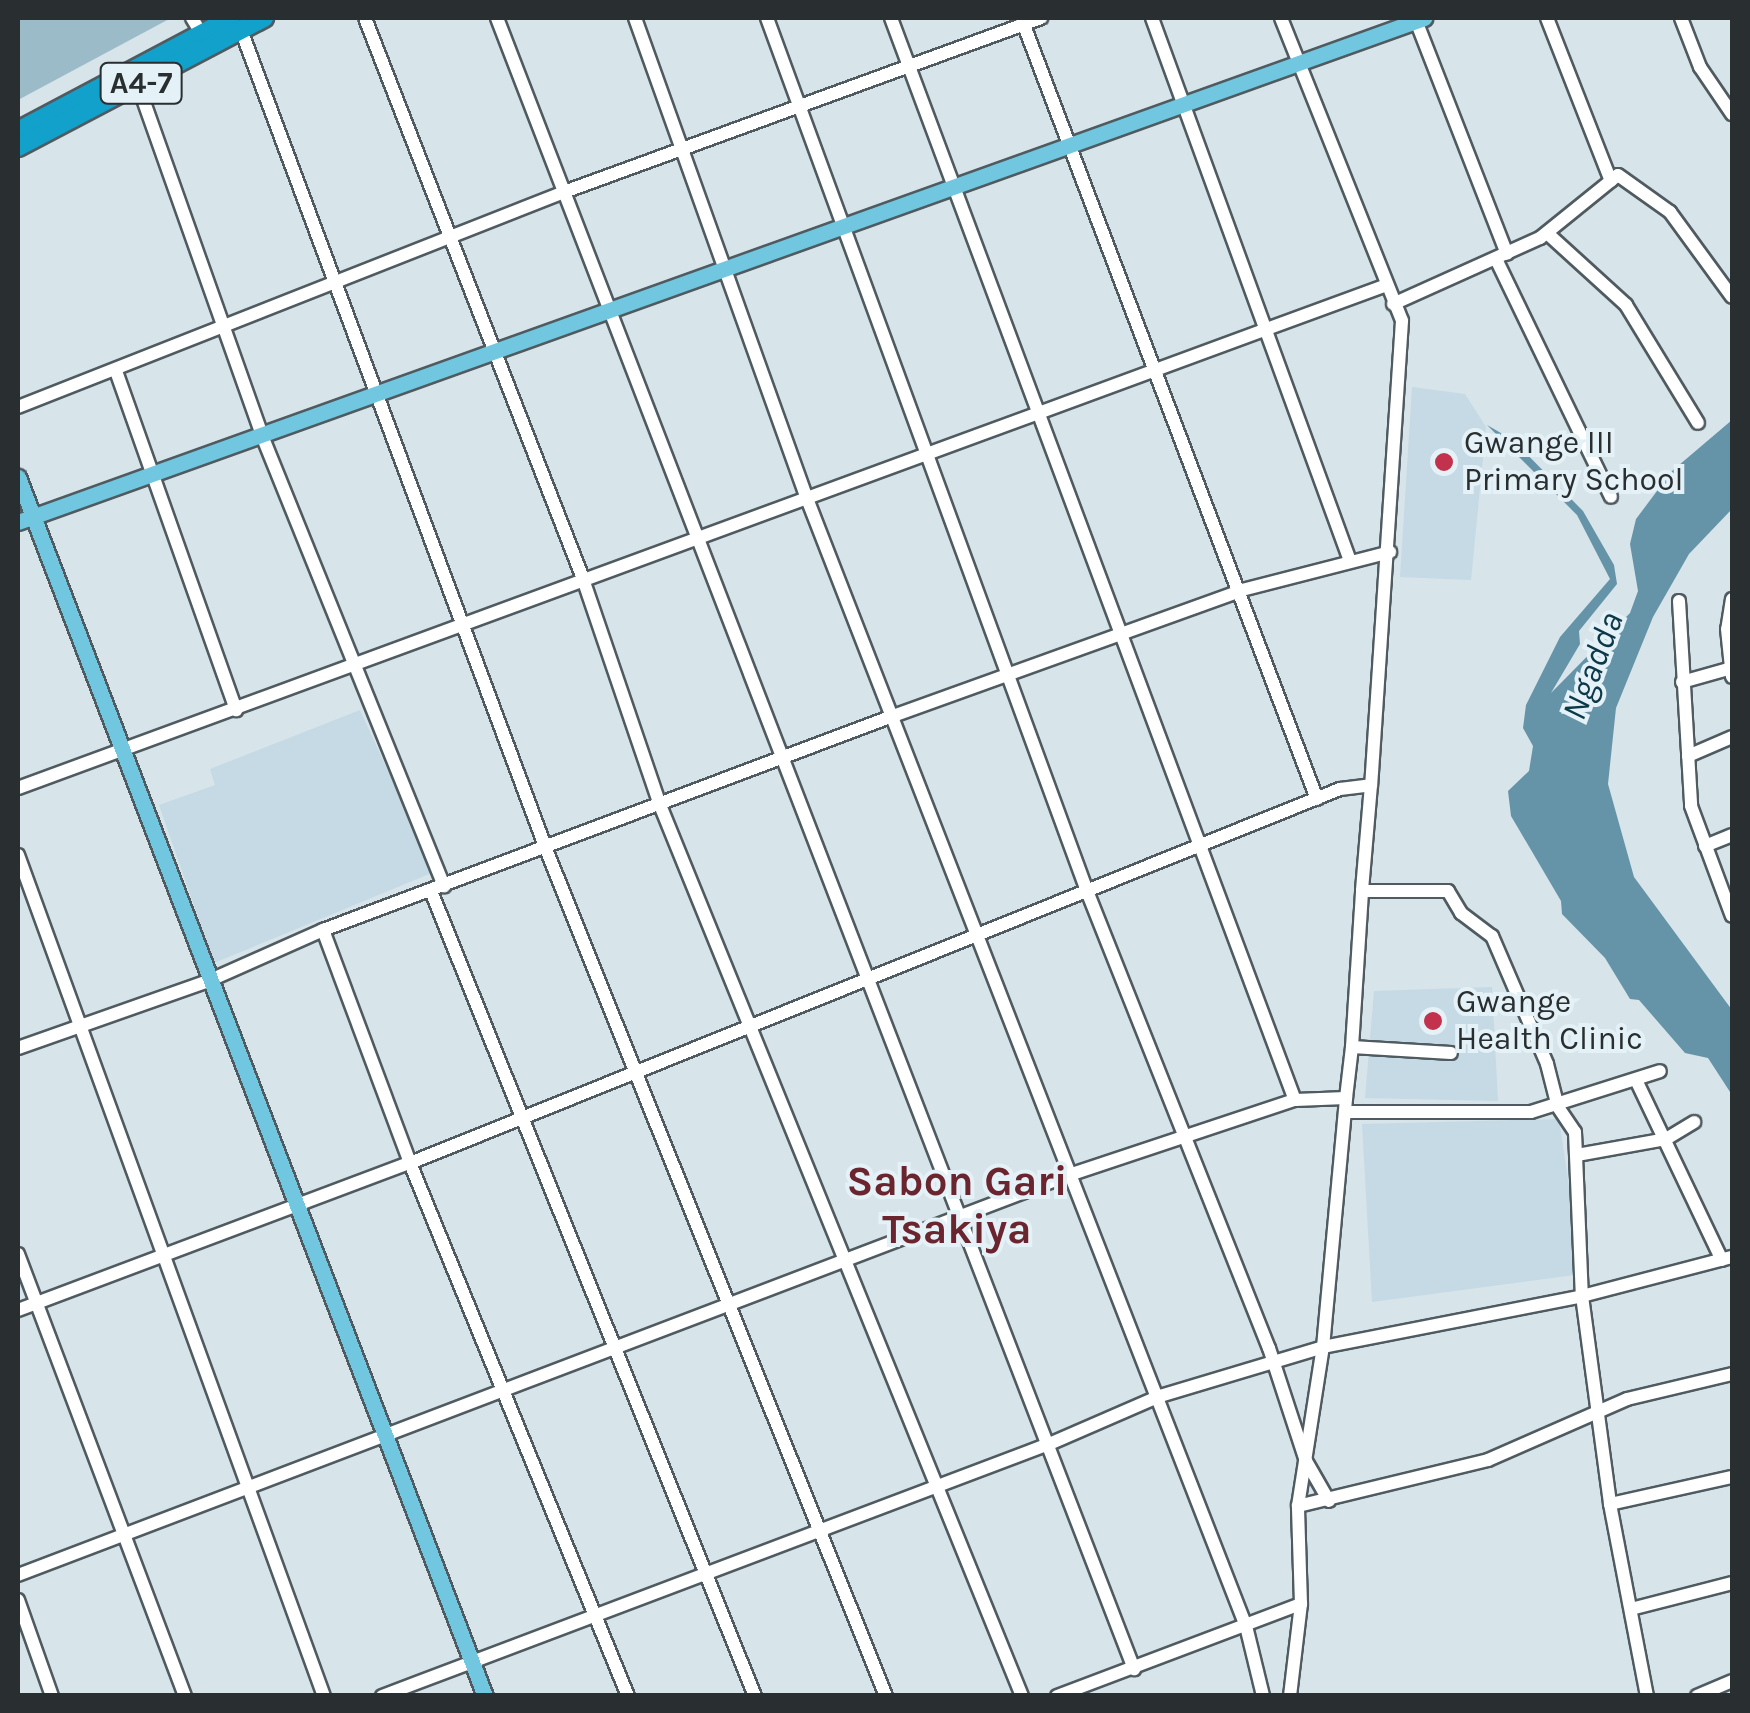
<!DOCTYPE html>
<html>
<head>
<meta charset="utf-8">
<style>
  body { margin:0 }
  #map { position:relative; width:1750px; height:1713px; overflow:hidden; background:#d7e4ea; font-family:Karla,sans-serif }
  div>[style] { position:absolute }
  .built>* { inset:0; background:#c5dae4 }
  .green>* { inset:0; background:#9cbbc8 }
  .water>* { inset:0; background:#6594a8 }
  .roads { filter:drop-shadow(2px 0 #4f5b60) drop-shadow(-2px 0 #4f5b60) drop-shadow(0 2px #4f5b60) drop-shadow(0 -2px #4f5b60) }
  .minor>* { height:12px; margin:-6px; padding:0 6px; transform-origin:6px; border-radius:6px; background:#fff }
  .major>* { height:15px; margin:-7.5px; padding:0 7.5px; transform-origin:7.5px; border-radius:7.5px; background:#70c7df }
  .highway>* { height:18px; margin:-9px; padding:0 9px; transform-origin:9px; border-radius:9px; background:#11a1ca }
  .dots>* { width:28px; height:28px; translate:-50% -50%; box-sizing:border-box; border:5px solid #e4f1f7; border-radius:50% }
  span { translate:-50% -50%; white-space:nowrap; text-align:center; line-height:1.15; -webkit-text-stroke:8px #e4f1f7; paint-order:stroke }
  .shield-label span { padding:2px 8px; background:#e4f1f7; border:2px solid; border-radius:8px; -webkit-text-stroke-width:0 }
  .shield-label { font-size:30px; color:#292e30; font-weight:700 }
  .poi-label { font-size:32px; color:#292e30 }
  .left { translate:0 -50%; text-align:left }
  .water-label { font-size:35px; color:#0c3847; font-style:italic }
  .district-label { font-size:42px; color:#6b252f; font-weight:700 }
  .frame { position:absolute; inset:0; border:20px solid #292e30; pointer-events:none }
</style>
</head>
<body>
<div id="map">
  <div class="built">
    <i style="clip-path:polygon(1412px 387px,1465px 394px,1486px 427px,1471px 580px,1400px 577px)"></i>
    <i style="clip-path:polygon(360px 710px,434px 872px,214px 963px,159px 805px,215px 785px,210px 769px)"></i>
    <i style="clip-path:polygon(1492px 987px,1498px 1101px,1365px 1098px,1374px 991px)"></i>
    <i style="clip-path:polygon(1559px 1119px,1582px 1274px,1372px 1302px,1362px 1124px)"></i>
  </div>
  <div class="green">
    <i style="clip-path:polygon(18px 18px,171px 18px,18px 100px)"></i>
  </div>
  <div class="water">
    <i style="clip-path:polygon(1732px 420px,1732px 509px,1689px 554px,1653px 617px,1616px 708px,1608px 784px,1634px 877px,1732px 1010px,1732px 1095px,1708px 1058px,1685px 1053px,1639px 1000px,1630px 999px,1605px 958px,1562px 914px,1561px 901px,1511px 816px,1508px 791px,1529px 771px,1533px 746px,1523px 728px,1526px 705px,1560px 637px,1610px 579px,1577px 515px,1487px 425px,1513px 440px,1583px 511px,1614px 565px,1617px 584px,1579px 631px,1580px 644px,1551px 693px,1630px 613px,1638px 591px,1630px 544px,1636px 519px,1672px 471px)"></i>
  </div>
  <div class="roads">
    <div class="minor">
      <i style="left:192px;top:18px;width:17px;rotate:59deg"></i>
      <i style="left:365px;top:18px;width:599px;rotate:68.75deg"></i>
      <i style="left:582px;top:576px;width:242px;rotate:71.2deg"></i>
      <i style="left:660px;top:805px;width:962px;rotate:67.89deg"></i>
      <i style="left:497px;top:18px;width:1770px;rotate:68.9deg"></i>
      <i style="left:635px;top:18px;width:508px;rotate:70.32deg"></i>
      <i style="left:806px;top:496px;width:1213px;rotate:68.73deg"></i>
      <i style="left:1246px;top:1626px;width:72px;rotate:76.3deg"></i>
      <i style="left:767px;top:18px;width:930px;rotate:69.87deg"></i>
      <i style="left:1087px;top:891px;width:492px;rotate:68.3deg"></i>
      <i style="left:1269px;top:1348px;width:119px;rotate:71.9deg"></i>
      <i style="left:1306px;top:1461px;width:46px;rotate:60.1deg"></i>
      <i style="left:891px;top:18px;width:1155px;rotate:69.53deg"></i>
      <i style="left:1152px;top:18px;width:575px;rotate:69.96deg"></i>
      <i style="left:1281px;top:18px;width:326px;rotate:68.2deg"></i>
      <i style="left:1402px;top:321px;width:465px;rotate:93.8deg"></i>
      <i style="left:1415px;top:18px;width:253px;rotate:68.7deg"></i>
      <i style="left:1547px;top:18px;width:175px;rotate:68.6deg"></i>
      <i style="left:1681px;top:18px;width:53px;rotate:68.8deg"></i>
      <i style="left:1700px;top:67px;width:57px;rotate:55.8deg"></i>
      <i style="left:1022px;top:20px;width:833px;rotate:69.26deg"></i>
      <i style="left:241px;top:30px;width:874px;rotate:69.57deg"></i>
      <i style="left:546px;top:849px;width:913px;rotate:68.13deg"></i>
      <i style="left:138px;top:85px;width:369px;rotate:70.5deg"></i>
      <i style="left:261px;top:433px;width:489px;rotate:68deg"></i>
      <i style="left:1547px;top:233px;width:107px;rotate:42.3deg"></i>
      <i style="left:1626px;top:305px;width:138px;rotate:58.6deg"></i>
      <i style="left:1496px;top:259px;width:264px;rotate:64.2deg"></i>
      <i style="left:1393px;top:304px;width:161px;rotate:-24.2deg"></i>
      <i style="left:1540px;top:238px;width:100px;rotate:-38.9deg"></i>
      <i style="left:1618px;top:175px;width:64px;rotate:35.4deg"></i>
      <i style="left:1670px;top:212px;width:105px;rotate:53.9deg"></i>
      <i style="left:116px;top:371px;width:360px;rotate:70.5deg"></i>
      <i style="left:18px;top:407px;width:587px;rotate:-21.49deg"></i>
      <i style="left:564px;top:192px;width:508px;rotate:-20.04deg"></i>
      <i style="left:1732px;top:599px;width:30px;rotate:99deg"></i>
      <i style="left:1727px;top:629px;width:48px;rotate:84.1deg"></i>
      <i style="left:1679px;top:601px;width:205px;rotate:86.6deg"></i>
      <i style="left:1691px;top:806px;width:117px;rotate:69.6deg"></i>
      <i style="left:1682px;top:682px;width:48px;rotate:-15.8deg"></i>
      <i style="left:1688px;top:756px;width:48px;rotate:-23.4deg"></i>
      <i style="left:18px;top:788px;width:1455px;rotate:-20.18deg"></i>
      <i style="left:1705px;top:846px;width:29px;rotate:-22deg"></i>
      <i style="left:18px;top:855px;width:895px;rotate:70.01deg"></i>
      <i style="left:431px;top:891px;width:868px;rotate:68.08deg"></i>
      <i style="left:323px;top:930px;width:249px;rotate:69.5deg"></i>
      <i style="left:410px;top:1163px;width:576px;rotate:67.76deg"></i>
      <i style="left:1352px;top:1047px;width:156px;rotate:-86.3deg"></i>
      <i style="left:1362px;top:891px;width:86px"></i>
      <i style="left:1448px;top:891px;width:26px;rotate:59deg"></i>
      <i style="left:1461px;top:913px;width:39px;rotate:37deg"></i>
      <i style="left:1492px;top:936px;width:139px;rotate:66.7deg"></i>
      <i style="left:1547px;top:1064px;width:44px;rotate:75.7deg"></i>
      <i style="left:1558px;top:1107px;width:30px;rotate:56deg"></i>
      <i style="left:1575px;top:1132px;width:164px;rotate:87.6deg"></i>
      <i style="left:1582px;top:1296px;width:210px;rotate:82.3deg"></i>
      <i style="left:1610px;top:1504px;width:196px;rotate:79.1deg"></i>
      <i style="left:18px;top:1048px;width:201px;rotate:-19.4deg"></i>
      <i style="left:208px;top:981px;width:126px;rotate:-23.9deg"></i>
      <i style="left:323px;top:930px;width:606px;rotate:-20.59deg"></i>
      <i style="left:890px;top:717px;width:374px;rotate:-19.8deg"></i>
      <i style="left:1242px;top:590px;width:153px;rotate:-14.4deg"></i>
      <i style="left:1637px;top:1082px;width:197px;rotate:64.5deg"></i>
      <i style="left:1345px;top:1112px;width:186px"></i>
      <i style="left:1531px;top:1112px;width:135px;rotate:-17.6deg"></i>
      <i style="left:1577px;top:1155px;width:90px;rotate:-10.2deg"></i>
      <i style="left:1666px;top:1139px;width:33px;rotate:-31deg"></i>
      <i style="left:18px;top:1254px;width:472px;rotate:69.3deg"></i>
      <i style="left:18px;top:1310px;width:419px;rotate:-20.6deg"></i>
      <i style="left:410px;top:1163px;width:1002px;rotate:-21.91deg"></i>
      <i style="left:1340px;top:789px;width:31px;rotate:-7deg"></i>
      <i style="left:1371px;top:785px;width:106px;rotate:94.9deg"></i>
      <i style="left:1610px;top:1504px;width:125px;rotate:-12.5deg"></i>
      <i style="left:1298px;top:1506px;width:161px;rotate:-81.1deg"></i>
      <i style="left:1323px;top:1347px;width:264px;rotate:-11.1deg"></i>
      <i style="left:1582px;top:1296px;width:155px;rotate:-14.6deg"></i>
      <i style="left:18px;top:1575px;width:1121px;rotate:-20.84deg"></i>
      <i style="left:1066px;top:1176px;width:241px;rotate:-18.4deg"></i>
      <i style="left:1295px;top:1100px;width:51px;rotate:-2.2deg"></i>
      <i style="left:1346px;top:1098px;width:51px;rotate:-83.3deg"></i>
      <i style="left:1352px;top:1047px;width:99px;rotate:3.5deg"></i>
      <i style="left:18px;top:1600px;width:102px;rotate:70.5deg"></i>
      <i style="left:1631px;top:1609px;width:104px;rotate:-14.4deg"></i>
      <i style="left:382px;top:1696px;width:713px;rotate:-20.7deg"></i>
      <i style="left:1049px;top:1444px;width:121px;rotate:-23.4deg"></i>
      <i style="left:1160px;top:1396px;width:170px;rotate:-16.7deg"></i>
      <i style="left:1323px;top:1347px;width:250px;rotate:-84.7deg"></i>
      <i style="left:1057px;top:1696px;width:261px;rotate:-20.7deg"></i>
      <i style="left:1290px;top:1696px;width:93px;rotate:-83.2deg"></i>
      <i style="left:1301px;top:1604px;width:98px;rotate:-91.8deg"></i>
      <i style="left:1298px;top:1506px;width:195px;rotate:-13.6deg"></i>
      <i style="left:1488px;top:1460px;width:152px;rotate:-23.7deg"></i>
      <i style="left:1627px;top:1399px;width:108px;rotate:-13.4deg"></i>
      <i style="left:1697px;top:1696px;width:38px;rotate:-23deg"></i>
    </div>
    <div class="major">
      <i style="left:18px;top:477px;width:1305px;rotate:69.04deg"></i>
      <i style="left:18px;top:522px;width:1494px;rotate:-19.72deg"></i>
    </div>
    <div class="highway">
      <i style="left:18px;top:131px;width:241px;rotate:-27.9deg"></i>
      <i style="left:18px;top:147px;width:278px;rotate:-27.7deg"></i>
    </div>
  </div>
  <div class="dots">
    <i style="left:1444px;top:462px;background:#c2324d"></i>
    <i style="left:1433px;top:1021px;background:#c2324d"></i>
  </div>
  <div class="shield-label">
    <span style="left:141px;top:83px">A4-7</span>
  </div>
  <div class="poi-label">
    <span class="left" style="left:1464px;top:462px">Gwange III<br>Primary School</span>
    <span class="left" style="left:1456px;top:1021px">Gwange<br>Health Clinic</span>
  </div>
  <div class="water-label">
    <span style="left:1593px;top:666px;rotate:-69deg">Ngadda</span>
  </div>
  <div class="district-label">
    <span style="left:957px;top:1205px">Sabon Gari<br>Tsakiya</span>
  </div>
  <div class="frame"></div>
</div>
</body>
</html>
